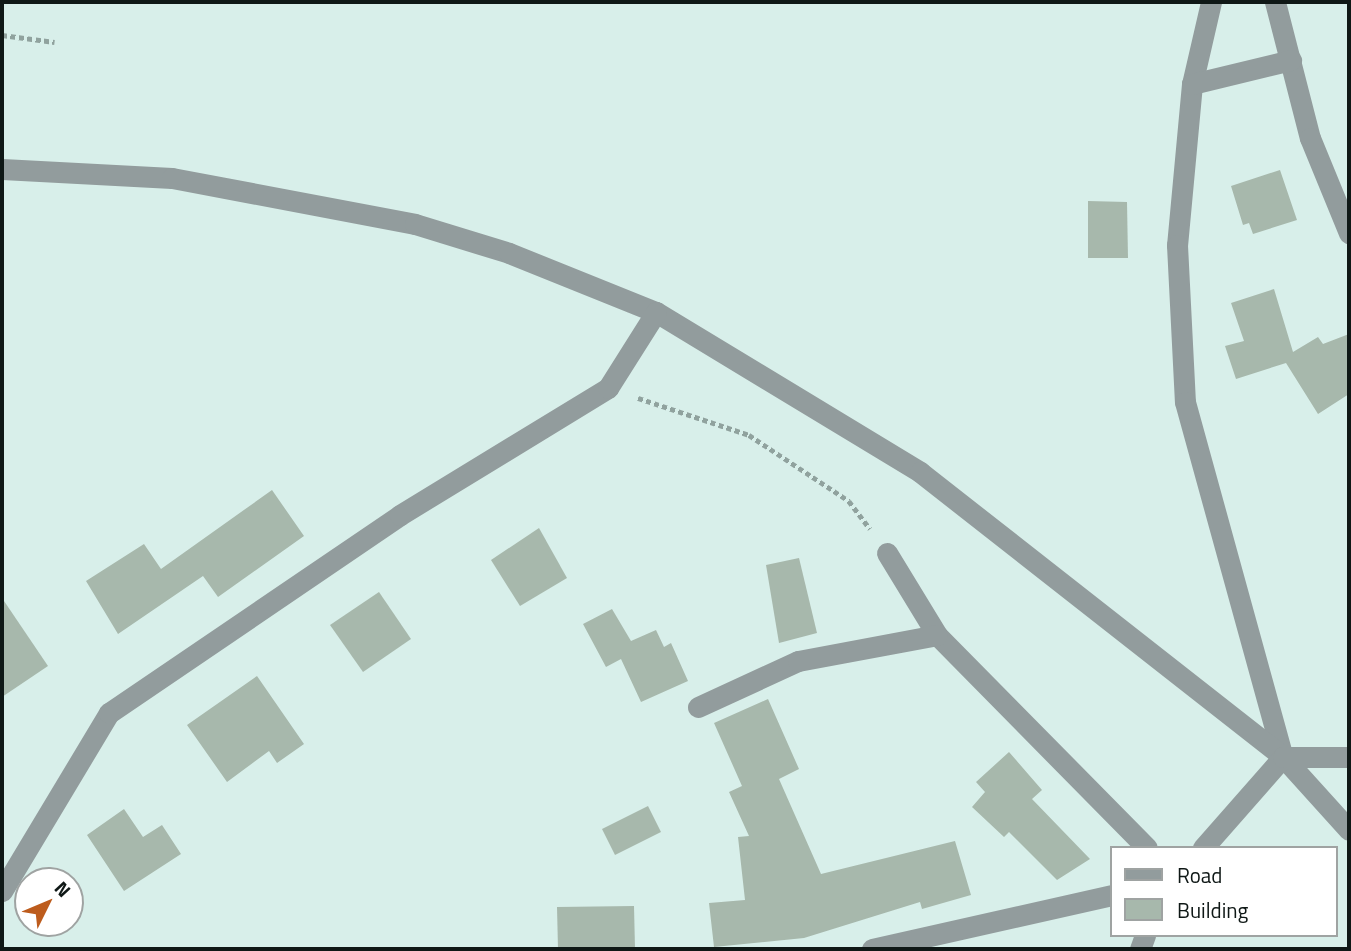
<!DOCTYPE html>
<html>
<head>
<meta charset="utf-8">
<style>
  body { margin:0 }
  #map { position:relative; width:1351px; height:951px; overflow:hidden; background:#d8efea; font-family:"Titillium Web",sans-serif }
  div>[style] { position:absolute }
  .building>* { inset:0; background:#a7b8ac }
  .path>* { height:4.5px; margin-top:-2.25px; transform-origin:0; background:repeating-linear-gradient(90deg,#90a29e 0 5px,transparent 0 8.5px) }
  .minor>* { height:21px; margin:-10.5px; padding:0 10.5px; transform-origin:10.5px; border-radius:10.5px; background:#929c9d }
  span { translate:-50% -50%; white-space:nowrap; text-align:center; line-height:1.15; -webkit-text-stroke:7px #fff; paint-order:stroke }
  .frame { position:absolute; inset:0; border:4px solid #0f1816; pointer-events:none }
  .legend { position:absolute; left:1110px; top:846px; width:228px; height:91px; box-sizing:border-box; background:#fff; border:2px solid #9fa3a2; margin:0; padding:9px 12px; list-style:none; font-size:21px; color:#0f1816 }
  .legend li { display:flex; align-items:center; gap:14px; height:35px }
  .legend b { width:35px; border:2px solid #9fa3a2 }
  .north { position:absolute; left:14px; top:867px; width:70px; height:70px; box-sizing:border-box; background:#fff; border:2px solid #9fa3a2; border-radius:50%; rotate:47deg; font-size:19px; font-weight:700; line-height:28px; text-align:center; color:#0f1816 }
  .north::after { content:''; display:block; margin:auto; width:24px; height:32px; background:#bd5c1d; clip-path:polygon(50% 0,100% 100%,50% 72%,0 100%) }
</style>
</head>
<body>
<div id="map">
  <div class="building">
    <i style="clip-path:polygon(1280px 170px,1297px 220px,1253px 234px,1249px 223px,1243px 225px,1231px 186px)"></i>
    <i style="clip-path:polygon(1088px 201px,1127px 202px,1128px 258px,1088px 258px)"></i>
    <i style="clip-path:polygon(1274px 289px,1293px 352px,1318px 337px,1323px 344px,1349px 334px,1349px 394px,1318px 414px,1286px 363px,1236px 379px,1225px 346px,1244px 341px,1231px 303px)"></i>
    <i style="clip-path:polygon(272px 490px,304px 536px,218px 597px,203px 576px,118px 634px,86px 581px,144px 544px,161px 569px)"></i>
    <i style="clip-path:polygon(539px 528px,567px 578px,520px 606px,491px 560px)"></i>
    <i style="clip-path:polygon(799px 558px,817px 633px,779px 643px,766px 565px)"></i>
    <i style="clip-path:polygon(379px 592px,411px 639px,363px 672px,330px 625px)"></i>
    <i style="clip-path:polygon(2px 598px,48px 666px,2px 697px)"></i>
    <i style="clip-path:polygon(612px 609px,631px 641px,656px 630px,664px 647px,671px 643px,688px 681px,641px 702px,621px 659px,606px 667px,583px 624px)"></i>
    <i style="clip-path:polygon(257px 676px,304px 744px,277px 763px,269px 751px,227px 782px,187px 725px)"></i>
    <i style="clip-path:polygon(768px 699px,799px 769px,779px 779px,821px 874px,955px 841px,971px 895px,922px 909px,920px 902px,804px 938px,714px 947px,709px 903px,745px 900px,738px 837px,749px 836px,729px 792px,742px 786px,714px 723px)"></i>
    <i style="clip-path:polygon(1009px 752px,1042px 790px,1032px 799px,1090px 859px,1057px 880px,1009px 832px,1004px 837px,972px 807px,985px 792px,976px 782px)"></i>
    <i style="clip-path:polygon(648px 806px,661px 832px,615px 855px,602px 829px)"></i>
    <i style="clip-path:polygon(124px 809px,143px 837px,162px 825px,181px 854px,124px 891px,87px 835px)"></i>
    <i style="clip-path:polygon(634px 906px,635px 949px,558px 949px,557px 907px)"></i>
  </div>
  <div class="path">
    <i style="left:2px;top:35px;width:53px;rotate:7.5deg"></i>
    <i style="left:638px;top:398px;width:117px;rotate:18.4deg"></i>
    <i style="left:749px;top:435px;width:120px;rotate:33.4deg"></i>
    <i style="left:849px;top:501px;width:35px;rotate:53deg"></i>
  </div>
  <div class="minor">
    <i style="left:1211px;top:2px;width:84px;rotate:103deg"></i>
    <i style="left:1192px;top:84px;width:162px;rotate:95.3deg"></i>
    <i style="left:1177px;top:245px;width:157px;rotate:87.1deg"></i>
    <i style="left:1185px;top:402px;width:368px;rotate:74.6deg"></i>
    <i style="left:1275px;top:2px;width:140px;rotate:75.6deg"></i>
    <i style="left:1310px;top:138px;width:103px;rotate:67.7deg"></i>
    <i style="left:1192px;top:84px;width:102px;rotate:-13.6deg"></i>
    <i style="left:2px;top:169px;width:170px;rotate:3deg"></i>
    <i style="left:172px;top:178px;width:247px;rotate:10.7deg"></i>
    <i style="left:415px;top:224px;width:98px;rotate:17.1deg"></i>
    <i style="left:509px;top:253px;width:158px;rotate:21.9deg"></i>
    <i style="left:656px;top:312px;width:309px;rotate:31.2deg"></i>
    <i style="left:920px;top:472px;width:462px;rotate:38.1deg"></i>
    <i style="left:1283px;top:757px;width:98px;rotate:47.9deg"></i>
    <i style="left:887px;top:553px;width:96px;rotate:58.6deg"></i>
    <i style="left:937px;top:635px;width:299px;rotate:45.4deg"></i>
    <i style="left:698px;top:707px;width:110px;rotate:-24.7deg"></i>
    <i style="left:798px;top:661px;width:141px;rotate:-10.6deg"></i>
    <i style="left:1203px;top:848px;width:121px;rotate:-48.7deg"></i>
    <i style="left:1283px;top:757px;width:66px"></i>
    <i style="left:2px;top:891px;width:208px;rotate:-59deg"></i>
    <i style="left:109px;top:713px;width:352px;rotate:-34.2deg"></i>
    <i style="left:400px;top:515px;width:244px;rotate:-31.4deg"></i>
    <i style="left:608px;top:388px;width:90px;rotate:-57.7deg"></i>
    <i style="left:872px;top:949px;width:245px;rotate:-12.7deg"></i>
    <i style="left:1140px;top:949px;width:15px;rotate:-70deg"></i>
  </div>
  <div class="frame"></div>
  <ul class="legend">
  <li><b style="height:9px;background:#929c9d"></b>Road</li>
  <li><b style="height:19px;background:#a7b8ac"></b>Building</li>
  </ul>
  <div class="north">N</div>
</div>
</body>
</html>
